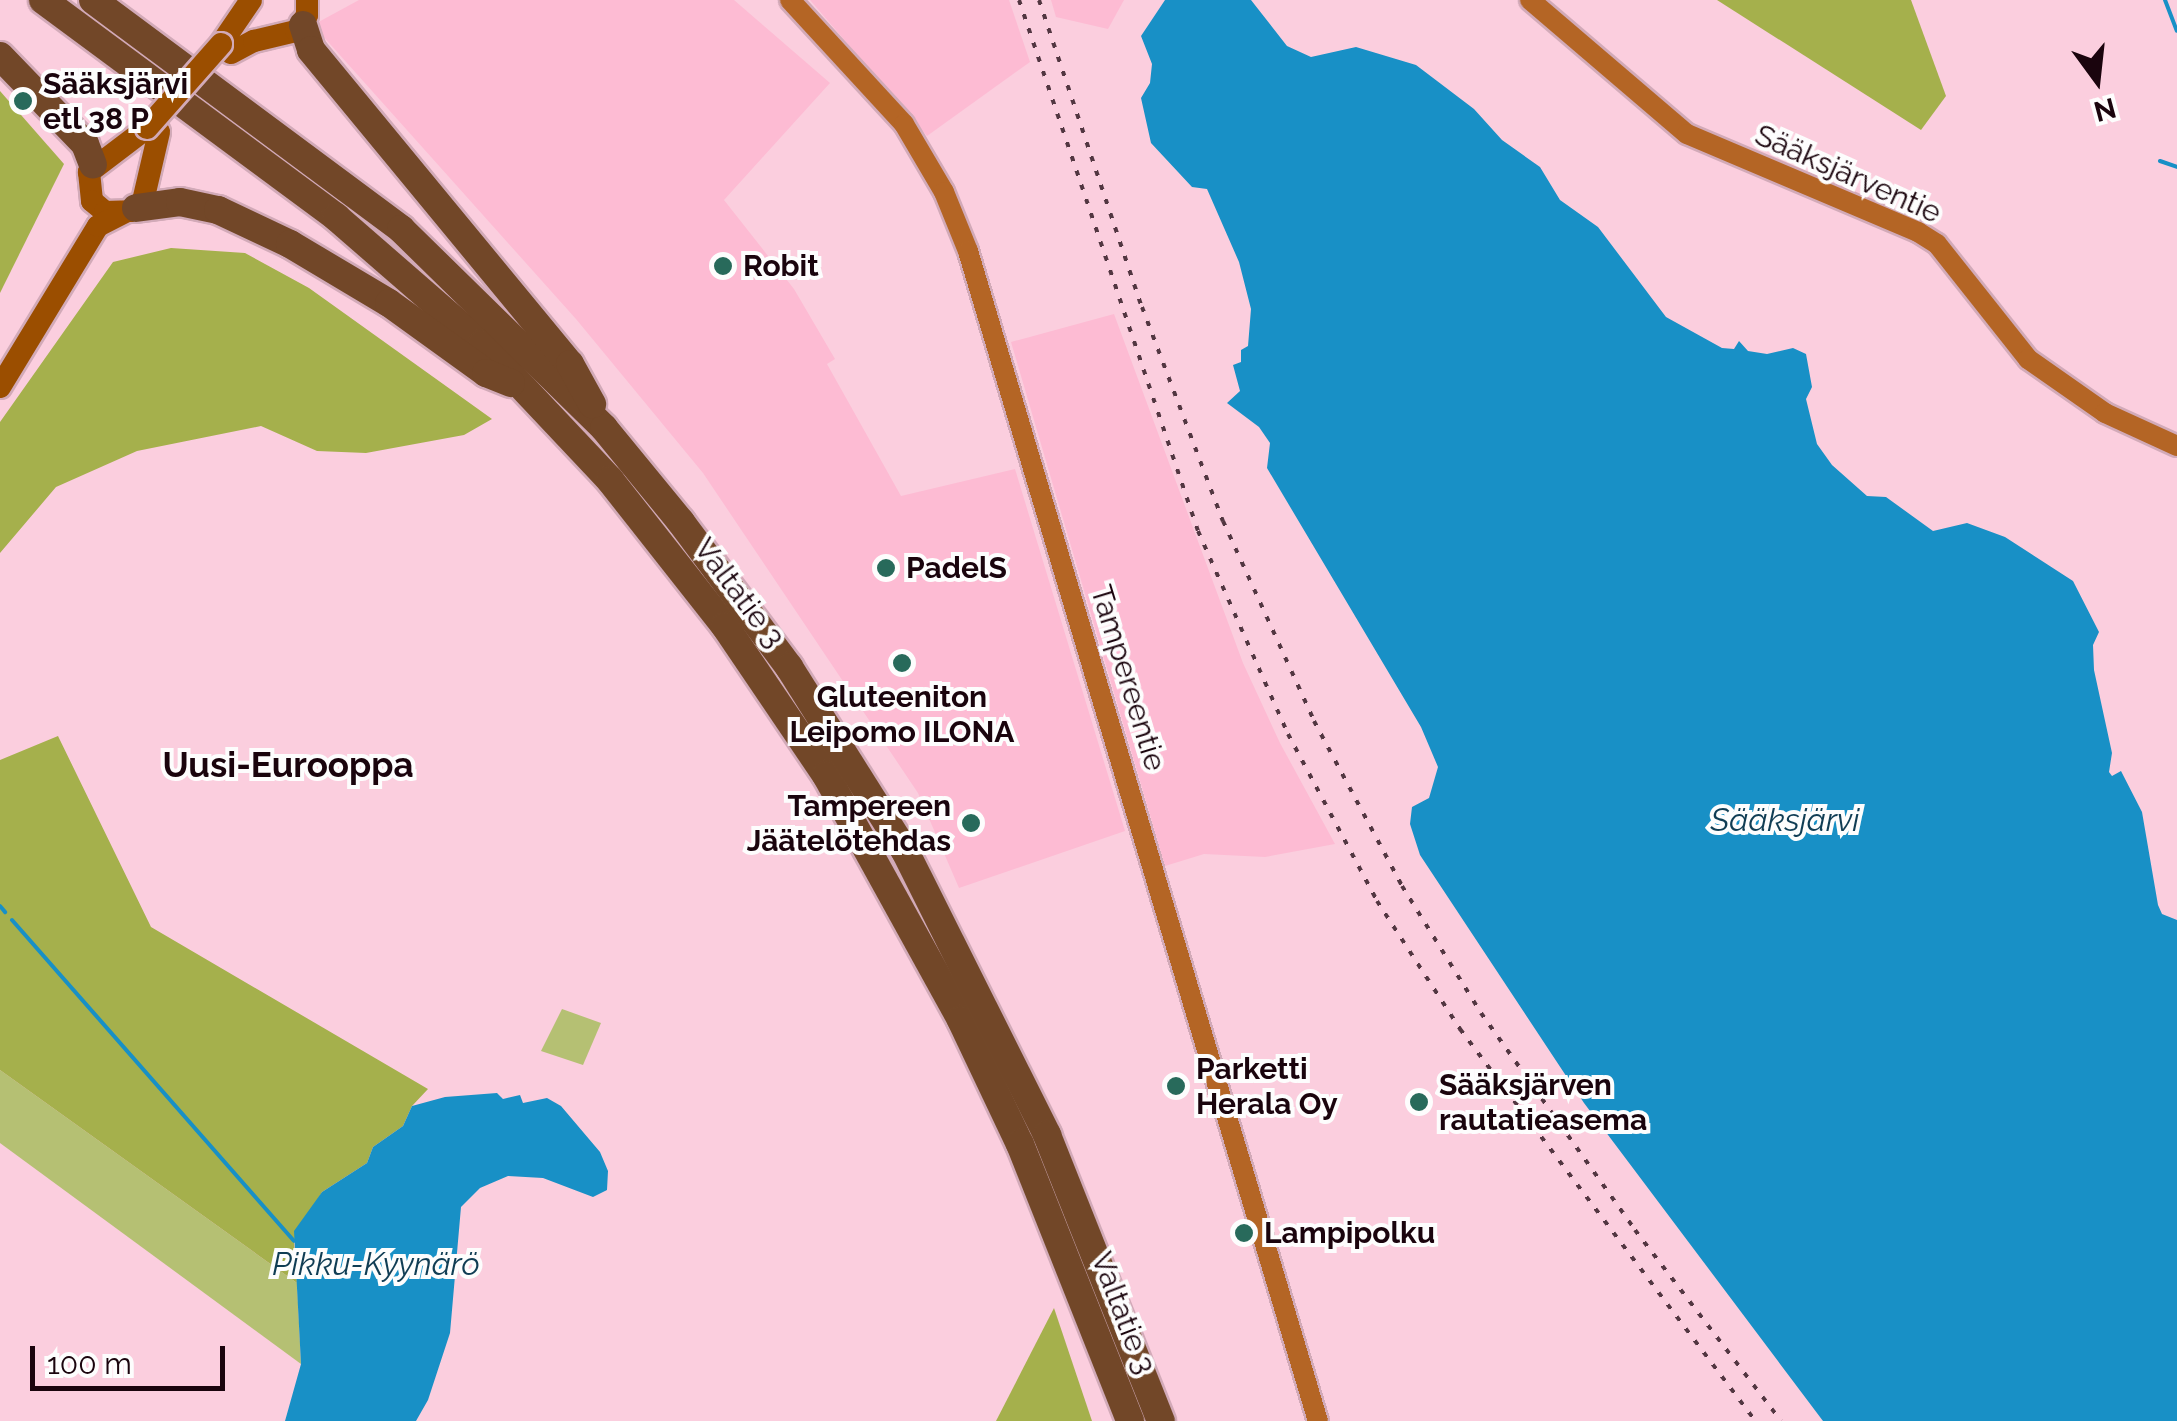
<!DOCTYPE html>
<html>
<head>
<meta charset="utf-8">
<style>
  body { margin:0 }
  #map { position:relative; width:2177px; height:1421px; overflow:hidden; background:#fbcede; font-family:Raleway,sans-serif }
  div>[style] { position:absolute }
  .built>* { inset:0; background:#fdbbd3 }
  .green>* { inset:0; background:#b5c073 }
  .forest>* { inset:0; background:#a5b04c }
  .water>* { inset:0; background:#1890c6 }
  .stream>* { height:4px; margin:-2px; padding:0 2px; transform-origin:2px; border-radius:2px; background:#1890c6 }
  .roads { filter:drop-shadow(2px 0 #d2aab8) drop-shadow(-2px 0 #d2aab8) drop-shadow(0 2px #d2aab8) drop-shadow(0 -2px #d2aab8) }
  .secondary>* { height:20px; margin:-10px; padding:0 10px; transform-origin:10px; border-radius:10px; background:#b46525 }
  .primary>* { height:22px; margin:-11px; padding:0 11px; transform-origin:11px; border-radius:11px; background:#9b4e00 }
  .highway>* { height:28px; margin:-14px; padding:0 14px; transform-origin:14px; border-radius:14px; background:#724728 }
  .rail>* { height:4px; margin-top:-2px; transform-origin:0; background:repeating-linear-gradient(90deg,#523641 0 5px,transparent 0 15px) }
  .bridges { filter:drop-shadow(2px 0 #d2aab8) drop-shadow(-2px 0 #d2aab8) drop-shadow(0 2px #d2aab8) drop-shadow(0 -2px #d2aab8) }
  .primary-bridge>* { height:22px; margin:-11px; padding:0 11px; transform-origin:11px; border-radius:11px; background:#9b4e00 }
  .dots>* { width:28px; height:28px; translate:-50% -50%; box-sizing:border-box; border:5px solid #fdfdfd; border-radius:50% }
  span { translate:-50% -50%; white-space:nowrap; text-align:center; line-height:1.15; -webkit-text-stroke:8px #fdfdfd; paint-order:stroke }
  .poi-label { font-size:30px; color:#1a040d; font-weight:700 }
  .left { translate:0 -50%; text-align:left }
  .right { translate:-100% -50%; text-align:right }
  .street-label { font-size:30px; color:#1a040d }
  .water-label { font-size:32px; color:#103d54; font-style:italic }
  .quarter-label { font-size:35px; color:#1a040d; font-weight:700 }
  .north { position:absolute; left:2047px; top:30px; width:100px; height:100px; -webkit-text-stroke:8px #fdfdfd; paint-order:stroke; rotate:165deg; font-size:28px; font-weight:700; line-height:40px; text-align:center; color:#1a040d }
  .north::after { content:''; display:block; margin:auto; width:35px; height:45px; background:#1a040d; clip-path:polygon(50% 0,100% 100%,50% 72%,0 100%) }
  .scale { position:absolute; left:30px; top:1346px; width:195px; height:45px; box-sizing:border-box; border:5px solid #1a040d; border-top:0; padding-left:12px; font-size:30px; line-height:35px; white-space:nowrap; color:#1a040d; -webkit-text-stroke:8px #fdfdfd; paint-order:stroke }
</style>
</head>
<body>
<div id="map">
  <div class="built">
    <i style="clip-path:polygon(359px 0,734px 0,830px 83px,724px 200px,794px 289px,835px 359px,827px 364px,901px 496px,1015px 469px,1125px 831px,959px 888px,918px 793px,703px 473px,576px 319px,313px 25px)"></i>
    <i style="clip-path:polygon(810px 0,1009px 0,1030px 62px,927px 136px)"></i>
    <i style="clip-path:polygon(1051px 0,1124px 0,1108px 29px,1056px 17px)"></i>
    <i style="clip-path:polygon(1114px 314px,1243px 663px,1280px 743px,1335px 844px,1265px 857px,1204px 854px,1165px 866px,1011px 342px)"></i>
  </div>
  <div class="green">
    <i style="clip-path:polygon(562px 1009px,601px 1023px,583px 1065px,541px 1051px)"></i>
    <i style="clip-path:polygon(0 1070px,297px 1283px,301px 1364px,0 1143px)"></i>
  </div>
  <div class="forest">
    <i style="clip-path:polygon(1717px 0,1911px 0,1946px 96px,1921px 130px)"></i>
    <i style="clip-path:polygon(0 91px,64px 164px,0 293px)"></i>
    <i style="clip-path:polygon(171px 248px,245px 253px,309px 288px,492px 419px,464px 435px,366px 453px,317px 451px,261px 426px,137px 451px,56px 487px,0 553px,0 422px,113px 262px)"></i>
    <i style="clip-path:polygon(58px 736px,151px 927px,428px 1089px,412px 1106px,403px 1126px,373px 1147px,367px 1163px,322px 1192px,294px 1241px,297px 1283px,0 1070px,0 760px)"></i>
    <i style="clip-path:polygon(1054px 1308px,1092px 1421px,996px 1421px)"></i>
  </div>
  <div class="water">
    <i style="clip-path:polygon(1165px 0,1251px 0,1287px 46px,1311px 57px,1356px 47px,1416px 65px,1474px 109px,1502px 140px,1540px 167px,1560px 200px,1598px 227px,1666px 317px,1722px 348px,1734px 349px,1739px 341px,1748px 351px,1767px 354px,1793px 348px,1806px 354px,1812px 387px,1806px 399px,1817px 444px,1832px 465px,1867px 496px,1886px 497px,1933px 531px,1967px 523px,2005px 537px,2073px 581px,2099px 632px,2093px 645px,2094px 670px,2112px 753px,2109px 772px,2112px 776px,2121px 771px,2142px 812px,2158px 905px,2162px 914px,2177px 920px,2177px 1421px,1823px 1421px,1584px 1103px,1420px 855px,1410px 824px,1412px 807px,1429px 798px,1438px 767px,1421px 727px,1267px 468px,1270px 443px,1259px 427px,1227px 403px,1240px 391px,1233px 365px,1241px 362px,1241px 350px,1248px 346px,1251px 309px,1239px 262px,1207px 189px,1192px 187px,1151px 143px,1141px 98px,1150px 83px,1152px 64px,1141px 36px)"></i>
    <i style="clip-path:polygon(497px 1093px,503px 1099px,520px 1095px,523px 1103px,547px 1098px,561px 1106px,600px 1152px,608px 1171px,607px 1190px,593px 1197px,543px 1178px,508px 1176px,480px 1188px,461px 1207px,450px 1333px,428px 1400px,416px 1421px,285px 1421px,301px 1364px,294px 1231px,322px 1192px,367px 1163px,373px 1147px,403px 1126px,412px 1106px,445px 1097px)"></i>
  </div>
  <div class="stream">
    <i style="left:2165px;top:0;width:33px;rotate:69deg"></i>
    <i style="left:2160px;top:161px;width:18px;rotate:19deg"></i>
    <i style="left:0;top:906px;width:8px;rotate:50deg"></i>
    <i style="left:12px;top:920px;width:427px;rotate:48.7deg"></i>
  </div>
  <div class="roads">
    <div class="secondary">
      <i style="left:790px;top:0;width:168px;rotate:47.4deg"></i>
      <i style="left:904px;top:124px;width:79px;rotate:59.5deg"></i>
      <i style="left:944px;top:192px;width:64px;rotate:67.9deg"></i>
      <i style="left:968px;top:251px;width:1221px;rotate:73.35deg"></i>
      <i style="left:1530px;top:0;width:206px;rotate:40.5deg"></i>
      <i style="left:1687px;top:134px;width:251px;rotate:23deg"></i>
      <i style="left:1918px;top:232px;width:22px;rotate:32deg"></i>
      <i style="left:1937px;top:244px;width:147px;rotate:51.6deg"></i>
      <i style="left:2028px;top:359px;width:94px;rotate:35deg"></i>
      <i style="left:2105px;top:413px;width:79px;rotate:24.6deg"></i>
    </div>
    <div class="primary">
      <i style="left:221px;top:44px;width:53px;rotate:-55.7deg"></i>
      <i style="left:231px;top:53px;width:26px;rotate:-28deg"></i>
      <i style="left:254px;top:41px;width:43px;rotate:-13.4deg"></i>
      <i style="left:296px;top:31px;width:19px;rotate:-55deg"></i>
      <i style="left:307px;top:15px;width:15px;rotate:-90deg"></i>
      <i style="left:147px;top:128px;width:73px;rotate:142.8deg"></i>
      <i style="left:89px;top:172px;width:29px;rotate:84deg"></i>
      <i style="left:92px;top:201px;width:17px;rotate:40deg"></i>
      <i style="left:105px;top:212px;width:25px;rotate:-2deg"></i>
      <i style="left:130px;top:211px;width:16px;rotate:-38deg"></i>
      <i style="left:143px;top:201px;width:71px;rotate:-76.9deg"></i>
      <i style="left:0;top:387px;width:188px;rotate:-58.7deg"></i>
      <i style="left:98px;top:226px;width:28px;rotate:-27deg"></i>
    </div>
    <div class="highway">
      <i style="left:43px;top:0;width:365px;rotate:36.5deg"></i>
      <i style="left:336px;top:217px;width:194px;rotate:41deg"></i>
      <i style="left:482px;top:344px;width:187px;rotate:46.7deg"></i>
      <i style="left:610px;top:480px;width:186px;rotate:51.8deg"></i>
      <i style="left:725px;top:626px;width:180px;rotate:55.9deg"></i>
      <i style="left:826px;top:775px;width:280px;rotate:61.1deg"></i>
      <i style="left:961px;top:1020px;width:137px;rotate:64.6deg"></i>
      <i style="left:1020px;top:1144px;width:298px;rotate:68.3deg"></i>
      <i style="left:93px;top:0;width:384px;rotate:36.6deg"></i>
      <i style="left:401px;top:229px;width:284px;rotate:44.4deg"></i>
      <i style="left:604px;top:428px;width:122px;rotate:50.7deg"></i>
      <i style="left:681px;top:522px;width:181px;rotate:53.3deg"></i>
      <i style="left:789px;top:667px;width:218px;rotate:57.8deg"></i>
      <i style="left:905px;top:851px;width:318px;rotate:63.4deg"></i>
      <i style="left:1047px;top:1135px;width:308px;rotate:68.3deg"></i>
      <i style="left:303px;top:25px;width:26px;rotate:72deg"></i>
      <i style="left:311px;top:50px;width:407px;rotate:50.5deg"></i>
      <i style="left:570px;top:364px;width:46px;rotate:61.2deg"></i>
      <i style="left:0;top:56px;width:122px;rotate:46deg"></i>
      <i style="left:85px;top:144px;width:22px;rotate:69deg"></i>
      <i style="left:136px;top:208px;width:44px;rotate:-7.8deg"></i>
      <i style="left:180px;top:202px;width:39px;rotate:12deg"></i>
      <i style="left:218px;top:210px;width:80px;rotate:25.3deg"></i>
      <i style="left:290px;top:244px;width:115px;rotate:30.8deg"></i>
      <i style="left:389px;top:303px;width:120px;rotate:35.8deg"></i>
      <i style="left:486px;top:373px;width:27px;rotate:22deg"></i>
    </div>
  </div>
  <div class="rail">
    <i style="left:1019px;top:0;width:560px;rotate:71.37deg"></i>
    <i style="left:1198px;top:531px;width:222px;rotate:66.1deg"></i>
    <i style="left:1288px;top:734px;width:189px;rotate:61.9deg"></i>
    <i style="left:1377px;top:901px;width:153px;rotate:57deg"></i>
    <i style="left:1460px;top:1029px;width:491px;rotate:53deg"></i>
    <i style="left:1039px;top:0;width:324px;rotate:71.5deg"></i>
    <i style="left:1142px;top:307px;width:229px;rotate:69.3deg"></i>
    <i style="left:1223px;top:521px;width:220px;rotate:65.5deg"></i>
    <i style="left:1314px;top:721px;width:187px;rotate:61.9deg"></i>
    <i style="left:1402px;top:886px;width:150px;rotate:58.1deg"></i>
    <i style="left:1481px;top:1013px;width:266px;rotate:54.6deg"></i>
    <i style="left:1635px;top:1230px;width:240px;rotate:52.6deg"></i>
  </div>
  <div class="bridges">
    <div class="primary-bridge">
      <i style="left:147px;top:128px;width:112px;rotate:-48.6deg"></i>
    </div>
  </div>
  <div class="dots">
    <i style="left:23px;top:101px;background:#286a5b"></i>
    <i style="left:723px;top:266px;background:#286a5b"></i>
    <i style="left:886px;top:568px;background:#286a5b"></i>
    <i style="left:902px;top:663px;background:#286a5b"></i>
    <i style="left:971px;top:823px;background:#286a5b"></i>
    <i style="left:1176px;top:1086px;background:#286a5b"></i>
    <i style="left:1419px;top:1102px;background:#286a5b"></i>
    <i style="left:1244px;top:1233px;background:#286a5b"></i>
  </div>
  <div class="poi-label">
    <span class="left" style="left:43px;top:101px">Sääksjärvi<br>etl 38 P</span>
    <span class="left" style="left:743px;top:266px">Robit</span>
    <span class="left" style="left:906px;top:568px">PadelS</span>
    <span style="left:902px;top:714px">Gluteeniton<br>Leipomo ILONA</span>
    <span class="right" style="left:951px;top:823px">Tampereen<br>Jäätelötehdas</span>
    <span class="left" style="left:1196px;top:1086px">Parketti<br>Herala Oy</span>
    <span class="left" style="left:1439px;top:1102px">Sääksjärven<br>rautatieasema</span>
    <span class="left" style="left:1264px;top:1233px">Lampipolku</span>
  </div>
  <div class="street-label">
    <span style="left:1848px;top:174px;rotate:24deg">Sääksjärventie</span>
    <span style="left:739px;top:593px;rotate:53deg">Valtatie 3</span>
    <span style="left:1128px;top:678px;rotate:73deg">Tampereentie</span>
    <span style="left:1123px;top:1313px;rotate:69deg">Valtatie 3</span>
  </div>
  <div class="water-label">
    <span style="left:1785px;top:820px">Sääksjärvi</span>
    <span style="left:376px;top:1264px">Pikku-Kyynärö</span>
  </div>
  <div class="quarter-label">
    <span style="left:288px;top:765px">Uusi-Eurooppa</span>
  </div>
  <div class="north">N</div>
  <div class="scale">100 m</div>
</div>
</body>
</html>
